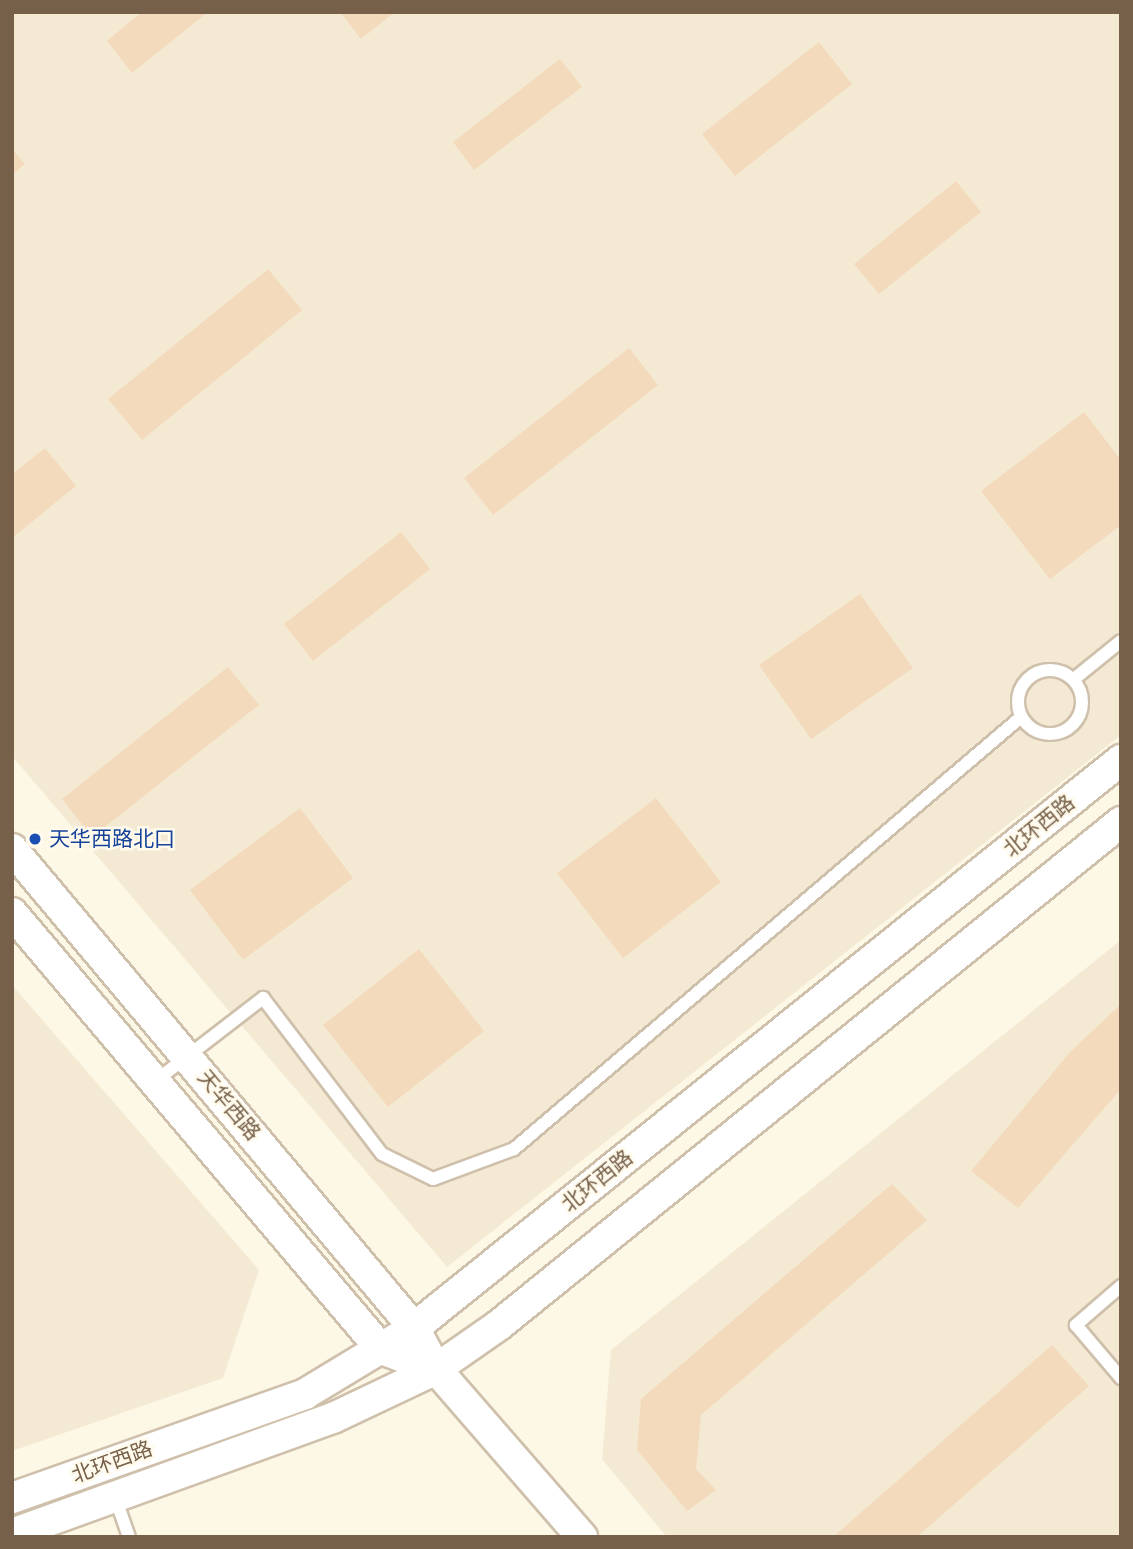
<!DOCTYPE html>
<html>
<head>
<meta charset="utf-8">
<style>
  body { margin:0 }
  #map { position:relative; width:1133px; height:1549px; overflow:hidden; background:#fdf7e5; font-family:"Archivo Narrow","Noto Sans SC",sans-serif }
  div>[style] { position:absolute }
  .residential>* { inset:0; background:#f4ead3 }
  .building>* { inset:0; background:#f3dabc }
  .roads { filter:drop-shadow(2px 0 #cfc0ab) drop-shadow(-2px 0 #cfc0ab) drop-shadow(0 2px #cfc0ab) drop-shadow(0 -2px #cfc0ab) }
  .service>* { height:12px; margin:-6px; padding:0 6px; transform-origin:6px; border-radius:6px; background:#fff }
  .service>.ring { margin:-6px; padding:0; box-sizing:content-box; background:none; border:12px solid #fff; border-radius:50% }
  .tertiary>* { height:30px; margin:-15px; padding:0 15px; transform-origin:15px; border-radius:15px; background:#fff }
  .dots>* { width:19px; height:19px; translate:-50% -50%; box-sizing:border-box; border:4px solid #fffaec; border-radius:50% }
  span { translate:-50% -50%; white-space:nowrap; text-align:center; line-height:1.15; -webkit-text-stroke:5px #fffaec; paint-order:stroke }
  .street-label { font-size:21px; color:#766049 }
  .transit-label { font-size:21px; color:#164399 }
  .left { translate:0 -50%; text-align:left }
  .frame { position:absolute; inset:0; border:14px solid #766049; pointer-events:none }
</style>
</head>
<body>
<div id="map">
  <div class="residential">
    <i style="clip-path:polygon(12px 12px,1121px 12px,1121px 735px,447px 1267px,12px 756px)"></i>
    <i style="clip-path:polygon(1121px 940px,1121px 1537px,667px 1537px,602px 1459px,611px 1350px)"></i>
    <i style="clip-path:polygon(12px 985px,259px 1270px,223px 1378px,12px 1451px)"></i>
  </div>
  <div class="building">
    <i style="clip-path:polygon(142px 12px,208px 12px,132px 73px,107px 41px)"></i>
    <i style="clip-path:polygon(340px 12px,395px 12px,361px 39px)"></i>
    <i style="clip-path:polygon(819px 42px,852px 84px,735px 176px,702px 134px)"></i>
    <i style="clip-path:polygon(560px 59px,582px 87px,474px 170px,453px 142px)"></i>
    <i style="clip-path:polygon(12px 149px,25px 164px,12px 175px)"></i>
    <i style="clip-path:polygon(956px 181px,981px 212px,879px 294px,854px 264px)"></i>
    <i style="clip-path:polygon(268px 269px,302px 310px,142px 440px,108px 399px)"></i>
    <i style="clip-path:polygon(629px 348px,658px 385px,493px 515px,464px 478px)"></i>
    <i style="clip-path:polygon(1084px 412px,1121px 460px,1121px 525px,1050px 579px,981px 491px)"></i>
    <i style="clip-path:polygon(45px 448px,76px 486px,12px 538px,12px 474px)"></i>
    <i style="clip-path:polygon(401px 532px,430px 569px,313px 661px,284px 624px)"></i>
    <i style="clip-path:polygon(860px 594px,913px 668px,811px 739px,759px 665px)"></i>
    <i style="clip-path:polygon(228px 667px,259px 705px,92px 837px,62px 799px)"></i>
    <i style="clip-path:polygon(656px 798px,721px 882px,623px 958px,557px 873px)"></i>
    <i style="clip-path:polygon(300px 808px,353px 878px,243px 960px,190px 890px)"></i>
    <i style="clip-path:polygon(419px 949px,484px 1031px,388px 1107px,323px 1025px)"></i>
    <i style="clip-path:polygon(1121px 1004px,1121px 1089px,1018px 1208px,971px 1171px,1070px 1052px)"></i>
    <i style="clip-path:polygon(892px 1184px,927px 1220px,701px 1415px,696px 1469px,716px 1490px,687px 1511px,637px 1450px,641px 1399px)"></i>
    <i style="clip-path:polygon(1052px 1345px,1089px 1386px,917px 1537px,833px 1537px)"></i>
  </div>
  <div class="roads">
    <div class="service">
      <i class="ring" style="left:1018px;top:670px;width:52px;height:52px"></i>
      <i style="left:1074px;top:679px;width:60px;rotate:-39deg"></i>
      <i style="left:158px;top:1079px;width:133px;rotate:-37.6deg"></i>
      <i style="left:263px;top:998px;width:196px;rotate:52.7deg"></i>
      <i style="left:382px;top:1154px;width:57px;rotate:26.1deg"></i>
      <i style="left:433px;top:1179px;width:86px;rotate:-20.3deg"></i>
      <i style="left:514px;top:1149px;width:666px;rotate:-40.43deg"></i>
      <i style="left:1121px;top:1286px;width:60px;rotate:139.1deg"></i>
      <i style="left:1076px;top:1325px;width:70px;rotate:49.7deg"></i>
      <i style="left:115px;top:1497px;width:42px;rotate:70.7deg"></i>
    </div>
    <div class="tertiary">
      <i style="left:12px;top:849px;width:625px;rotate:49.99deg"></i>
      <i style="left:414px;top:1328px;width:47px;rotate:61.8deg"></i>
      <i style="left:436px;top:1369px;width:223px;rotate:49deg"></i>
      <i style="left:12px;top:913px;width:571px;rotate:49.76deg"></i>
      <i style="left:381px;top:1349px;width:59px;rotate:20deg"></i>
      <i style="left:12px;top:1498px;width:311px;rotate:-19.5deg"></i>
      <i style="left:305px;top:1394px;width:127px;rotate:-31.2deg"></i>
      <i style="left:414px;top:1328px;width:907px;rotate:-38.78deg"></i>
      <i style="left:12px;top:1534px;width:341px;rotate:-19.9deg"></i>
      <i style="left:333px;top:1418px;width:114px;rotate:-25.4deg"></i>
      <i style="left:436px;top:1369px;width:77px;rotate:-34.9deg"></i>
      <i style="left:499px;top:1325px;width:800px;rotate:-38.96deg"></i>
    </div>
  </div>
  <div class="dots">
    <i style="left:35px;top:839px;background:#1a4fb4"></i>
  </div>
  <div class="street-label">
    <span style="left:1039px;top:826px;rotate:-39deg">北环西路</span>
    <span style="left:229px;top:1105px;rotate:50deg">天华西路</span>
    <span style="left:597px;top:1181px;rotate:-39deg">北环西路</span>
    <span style="left:112px;top:1462px;rotate:-20deg">北环西路</span>
  </div>
  <div class="transit-label">
    <span class="left" style="left:49px;top:839px">天华西路北口</span>
  </div>
  <div class="frame"></div>
</div>
</body>
</html>
